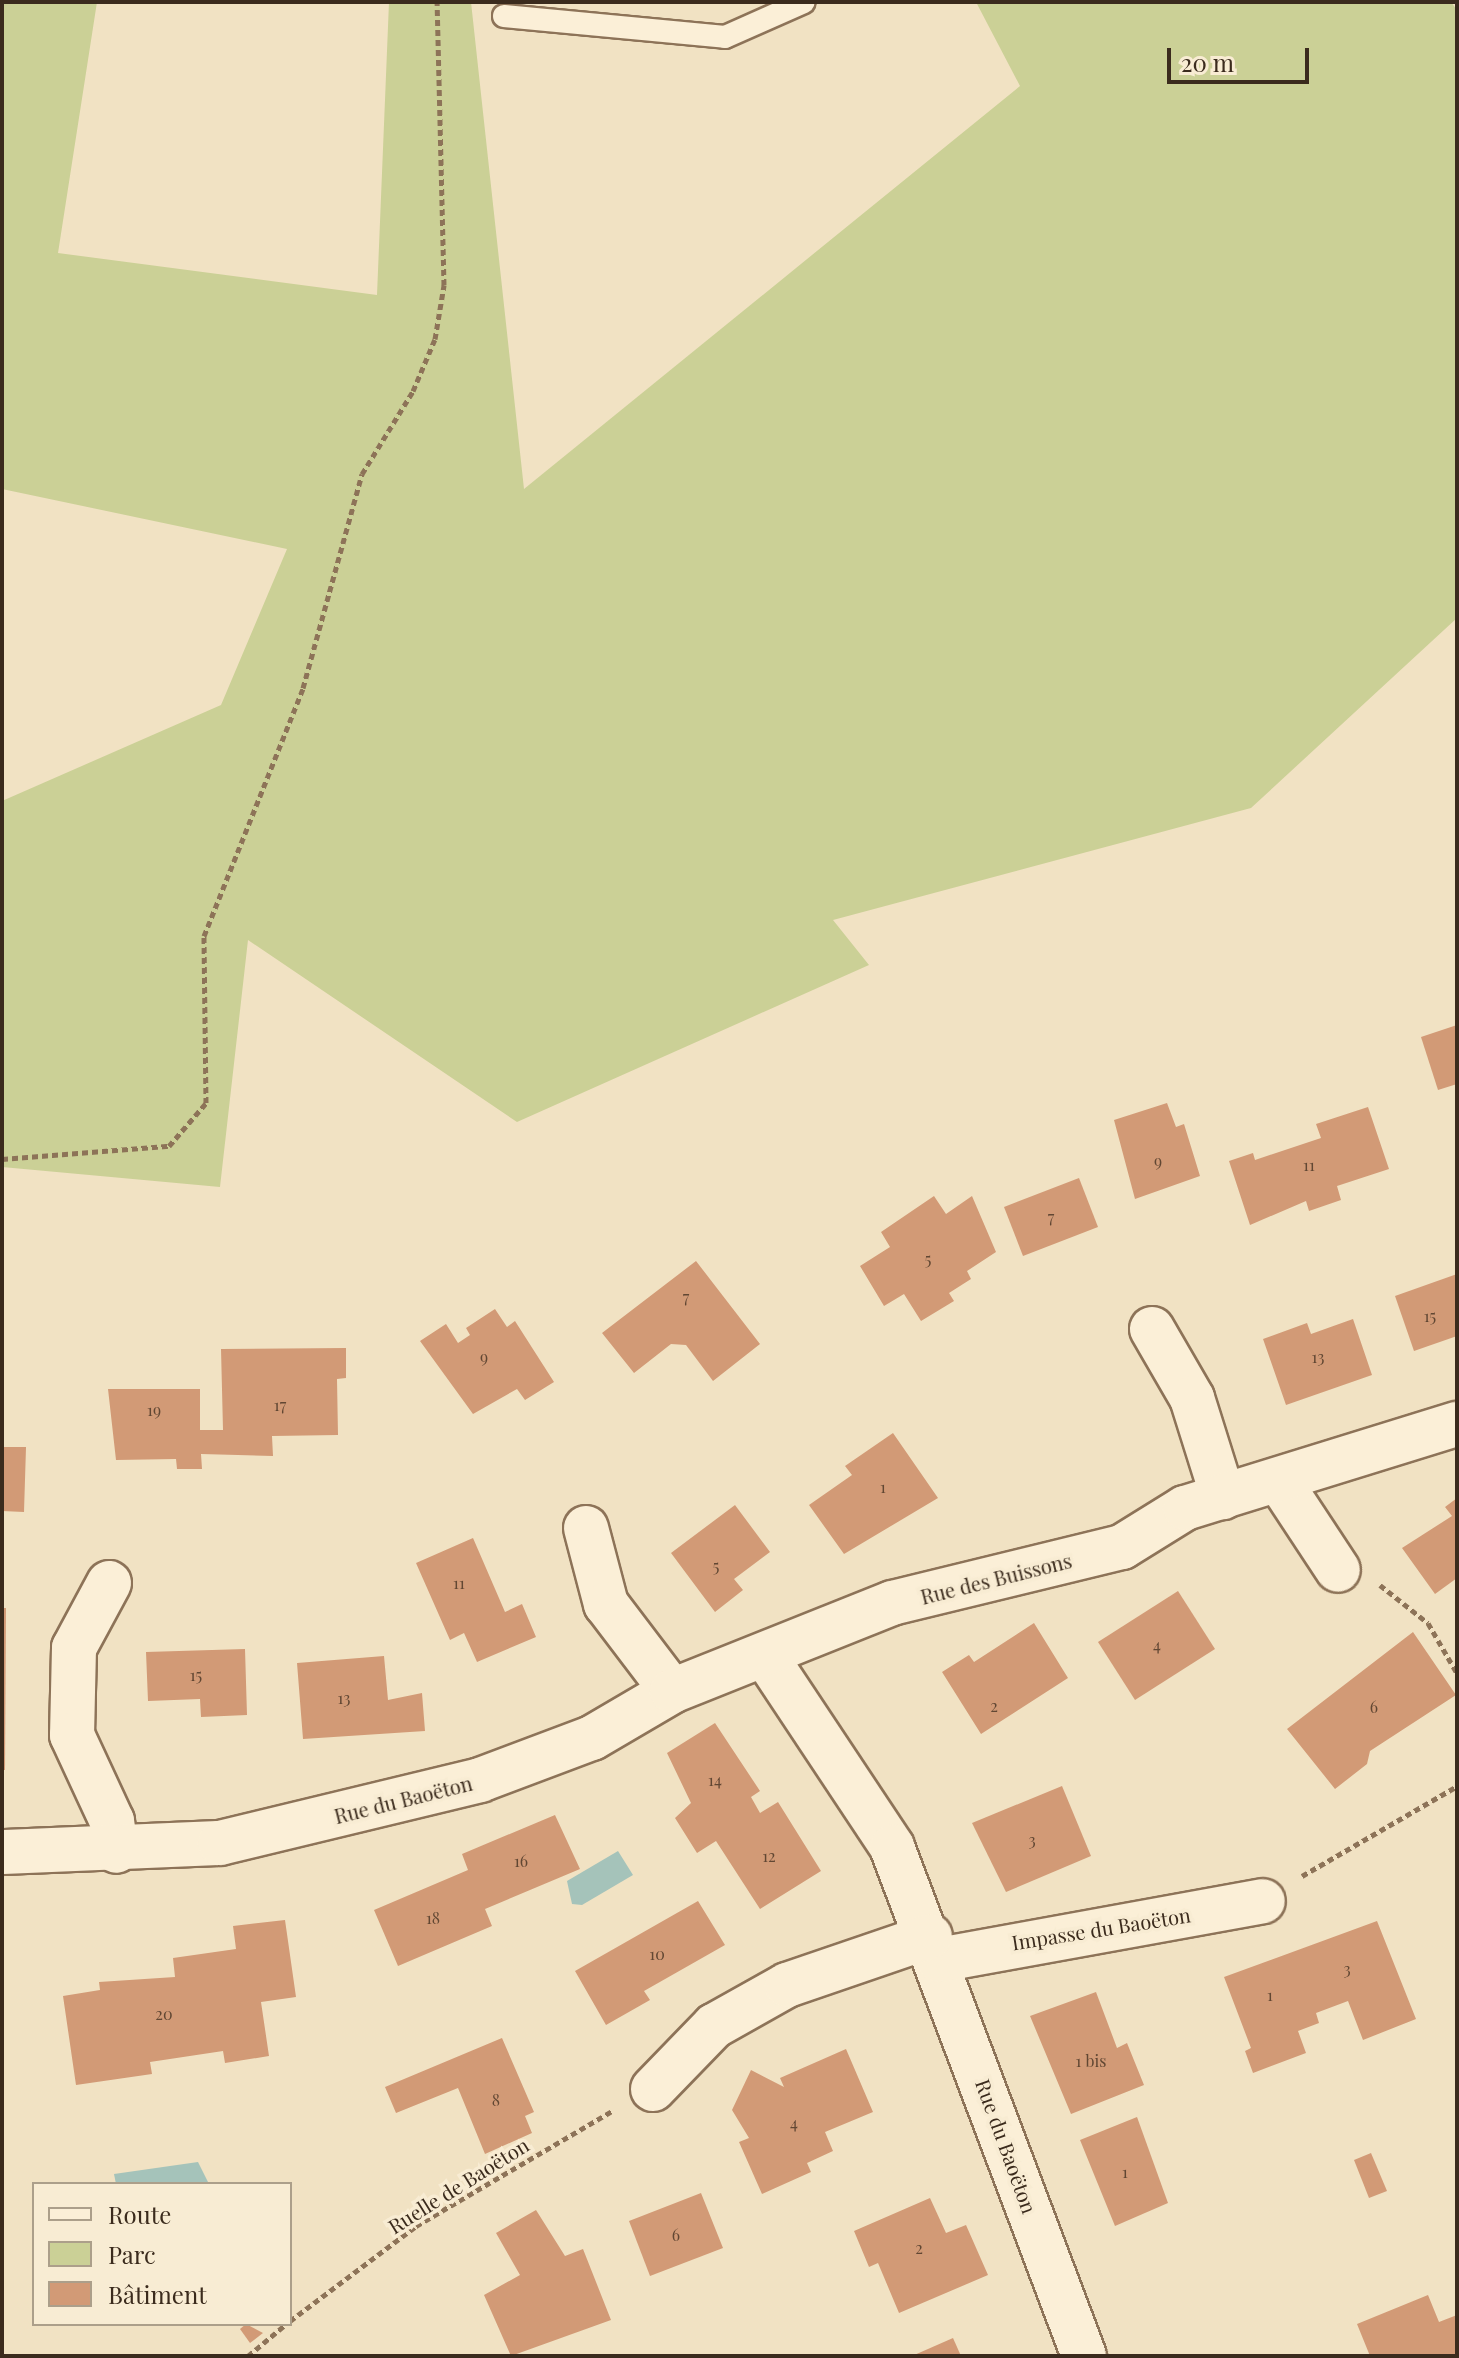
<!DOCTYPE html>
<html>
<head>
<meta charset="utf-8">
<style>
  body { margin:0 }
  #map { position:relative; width:1459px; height:2358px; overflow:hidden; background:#f1e2c3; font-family:"Playfair Display",serif }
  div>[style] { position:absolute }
  .green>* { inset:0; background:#cbd096 }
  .water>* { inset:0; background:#a5c3ba }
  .building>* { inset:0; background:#d29a76 }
  .path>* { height:5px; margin-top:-2.5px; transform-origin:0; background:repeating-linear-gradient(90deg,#8d7358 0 6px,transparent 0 10px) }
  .roads { filter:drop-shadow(2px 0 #8d7358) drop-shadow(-2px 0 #8d7358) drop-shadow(0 2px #8d7358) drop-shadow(0 -2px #8d7358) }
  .lane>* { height:22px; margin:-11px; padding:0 11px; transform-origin:11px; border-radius:11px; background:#fbefd7 }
  .street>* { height:44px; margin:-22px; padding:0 22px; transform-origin:22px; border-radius:22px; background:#fbefd7 }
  span { translate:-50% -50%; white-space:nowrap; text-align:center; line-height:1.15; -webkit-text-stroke:7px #f8ecd3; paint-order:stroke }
  .number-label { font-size:16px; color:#614733 }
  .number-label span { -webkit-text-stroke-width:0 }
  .street-label { font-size:20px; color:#3b2b1d }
  .frame { position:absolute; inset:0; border:4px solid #3b2b1d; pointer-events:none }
  .legend { position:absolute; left:32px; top:2182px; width:260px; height:144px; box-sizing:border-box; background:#f8ecd3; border:2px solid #ac9f8a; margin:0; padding:10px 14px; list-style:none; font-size:24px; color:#3b2b1d }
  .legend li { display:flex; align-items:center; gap:16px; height:40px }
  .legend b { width:40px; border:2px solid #ac9f8a }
  .scale { position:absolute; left:1167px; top:48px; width:142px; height:36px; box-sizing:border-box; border:4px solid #3b2b1d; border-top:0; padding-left:10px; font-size:24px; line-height:28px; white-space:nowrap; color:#3b2b1d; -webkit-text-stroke:6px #f8ecd3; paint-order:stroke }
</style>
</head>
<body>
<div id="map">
  <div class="green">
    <i style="clip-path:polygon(2px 2px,97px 2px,58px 253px,377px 295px,389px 2px,471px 2px,524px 489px,1020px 86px,976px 2px,1451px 2px,1457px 10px,1457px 618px,1251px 808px,833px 920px,869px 965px,517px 1122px,248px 940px,220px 1187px,2px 1167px,2px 801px,221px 705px,287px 549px,2px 489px)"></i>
  </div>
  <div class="water">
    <i style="clip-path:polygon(618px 1851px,633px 1875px,582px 1905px,572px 1904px,567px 1881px)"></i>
    <i style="clip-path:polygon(198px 2162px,209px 2184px,116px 2184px,114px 2174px)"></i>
  </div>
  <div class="building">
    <i style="clip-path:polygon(1457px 1025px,1457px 1084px,1438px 1090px,1421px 1037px)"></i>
    <i style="clip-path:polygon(1167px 1103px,1176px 1127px,1184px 1124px,1200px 1176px,1135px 1199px,1114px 1120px)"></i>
    <i style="clip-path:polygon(1368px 1107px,1389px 1169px,1337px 1186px,1341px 1200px,1309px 1211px,1306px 1201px,1250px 1225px,1229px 1161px,1253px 1153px,1255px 1160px,1321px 1138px,1316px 1124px)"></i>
    <i style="clip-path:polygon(1079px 1178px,1098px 1227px,1023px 1256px,1004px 1207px)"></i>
    <i style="clip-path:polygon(934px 1196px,946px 1214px,972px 1196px,996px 1252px,967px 1271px,971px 1279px,949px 1293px,954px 1301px,921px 1321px,904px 1294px,884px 1306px,860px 1266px,890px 1247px,881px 1232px)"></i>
    <i style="clip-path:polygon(696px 1261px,760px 1344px,713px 1381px,686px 1345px,671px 1344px,634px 1373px,602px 1333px)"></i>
    <i style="clip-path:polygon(1457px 1274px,1457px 1336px,1414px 1351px,1395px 1296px)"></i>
    <i style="clip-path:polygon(495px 1309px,507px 1327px,515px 1321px,554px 1382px,525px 1400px,517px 1389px,473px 1414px,420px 1341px,446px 1324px,458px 1343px,470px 1335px,466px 1328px)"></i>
    <i style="clip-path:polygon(1353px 1319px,1372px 1375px,1286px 1405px,1263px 1339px,1307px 1323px,1311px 1334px)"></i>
    <i style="clip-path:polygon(346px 1348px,346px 1378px,337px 1379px,338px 1435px,272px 1436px,273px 1456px,201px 1454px,202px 1469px,177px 1469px,176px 1459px,116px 1460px,108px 1389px,200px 1389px,200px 1430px,223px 1430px,221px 1349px)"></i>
    <i style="clip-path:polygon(893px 1433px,938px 1498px,844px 1554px,809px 1505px,852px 1475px,845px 1466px)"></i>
    <i style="clip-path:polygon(2px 1447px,26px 1447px,24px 1512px,2px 1511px)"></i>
    <i style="clip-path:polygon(1457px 1498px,1457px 1578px,1435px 1594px,1402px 1548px,1452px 1516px,1445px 1507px)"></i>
    <i style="clip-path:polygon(735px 1505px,770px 1552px,734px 1579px,743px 1590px,715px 1612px,671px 1553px)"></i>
    <i style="clip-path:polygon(473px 1538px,505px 1612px,522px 1604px,536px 1637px,477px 1662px,464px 1633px,450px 1640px,416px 1563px)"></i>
    <i style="clip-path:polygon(1178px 1591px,1215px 1649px,1135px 1700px,1098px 1642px)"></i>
    <i style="clip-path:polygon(2px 1608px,6px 1608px,5px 1770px,2px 1770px)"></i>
    <i style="clip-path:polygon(1034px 1623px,1068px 1678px,981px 1734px,942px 1672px,969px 1655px,974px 1662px)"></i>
    <i style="clip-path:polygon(1413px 1632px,1456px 1695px,1370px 1751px,1367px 1764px,1335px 1789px,1287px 1729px)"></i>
    <i style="clip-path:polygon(245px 1649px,247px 1715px,201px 1717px,200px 1699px,148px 1701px,146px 1652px)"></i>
    <i style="clip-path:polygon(384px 1656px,388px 1700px,422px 1693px,425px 1731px,303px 1739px,297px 1663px)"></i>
    <i style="clip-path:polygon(715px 1723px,760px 1791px,751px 1797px,760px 1813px,778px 1802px,821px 1871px,760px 1909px,716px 1841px,697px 1853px,675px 1818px,691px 1803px,667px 1753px)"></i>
    <i style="clip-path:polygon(1062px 1786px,1091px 1856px,1006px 1892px,972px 1823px)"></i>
    <i style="clip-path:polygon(555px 1815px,580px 1869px,485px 1909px,492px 1926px,398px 1966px,374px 1910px,468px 1870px,462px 1854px)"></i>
    <i style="clip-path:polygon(698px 1901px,725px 1945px,644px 1991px,650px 2000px,606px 2025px,575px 1971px)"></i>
    <i style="clip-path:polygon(285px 1920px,296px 1997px,261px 2002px,269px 2056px,225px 2063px,223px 2051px,150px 2062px,152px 2074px,76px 2085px,63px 1996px,100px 1990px,99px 1982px,175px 1977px,173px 1958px,236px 1949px,233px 1926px)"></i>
    <i style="clip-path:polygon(1377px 1921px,1416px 2019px,1363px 2040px,1348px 2001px,1316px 2013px,1319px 2023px,1298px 2031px,1306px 2053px,1253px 2073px,1245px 2051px,1251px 2048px,1224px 1977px)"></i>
    <i style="clip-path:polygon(1096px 1992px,1117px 2048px,1127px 2043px,1144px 2085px,1071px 2114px,1030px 2016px)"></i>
    <i style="clip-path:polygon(502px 2038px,534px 2112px,525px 2116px,532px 2133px,485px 2154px,458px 2088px,396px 2113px,385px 2087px)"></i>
    <i style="clip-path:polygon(846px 2049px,873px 2112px,825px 2132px,833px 2151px,807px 2163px,811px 2172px,762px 2194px,739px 2142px,749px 2138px,732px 2110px,751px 2070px,784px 2087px,780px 2078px)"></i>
    <i style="clip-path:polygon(1137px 2117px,1168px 2203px,1115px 2226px,1080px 2140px)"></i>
    <i style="clip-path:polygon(1371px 2153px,1387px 2191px,1369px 2198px,1354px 2160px)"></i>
    <i style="clip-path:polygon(701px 2193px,723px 2248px,650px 2276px,629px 2221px)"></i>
    <i style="clip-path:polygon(930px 2198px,946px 2233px,966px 2225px,988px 2275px,899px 2313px,878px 2263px,869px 2267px,854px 2231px)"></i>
    <i style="clip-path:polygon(536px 2210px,565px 2256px,583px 2249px,611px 2320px,511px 2356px,484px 2295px,520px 2275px,496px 2233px)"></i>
    <i style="clip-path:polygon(1428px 2295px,1439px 2322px,1457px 2315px,1457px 2356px,1370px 2356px,1357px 2324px)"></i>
    <i style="clip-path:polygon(246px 2324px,263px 2333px,250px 2343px,240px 2329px)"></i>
    <i style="clip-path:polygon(953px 2338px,961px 2356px,912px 2356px)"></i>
  </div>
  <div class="path">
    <i style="left:2px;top:1159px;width:168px;rotate:-4.5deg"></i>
    <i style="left:169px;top:1146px;width:57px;rotate:-49.3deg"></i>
    <i style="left:206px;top:1103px;width:167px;rotate:-90.7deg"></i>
    <i style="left:204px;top:936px;width:267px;rotate:-68.2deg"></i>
    <i style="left:303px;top:688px;width:222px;rotate:-74.6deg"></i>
    <i style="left:362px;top:474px;width:97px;rotate:-58.4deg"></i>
    <i style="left:413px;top:391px;width:56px;rotate:-67.1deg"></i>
    <i style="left:435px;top:339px;width:55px;rotate:-80.5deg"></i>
    <i style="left:444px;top:285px;width:283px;rotate:-91.4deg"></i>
    <i style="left:1380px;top:1585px;width:61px;rotate:38.4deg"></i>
    <i style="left:1428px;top:1623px;width:58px;rotate:59.9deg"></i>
    <i style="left:1302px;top:1876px;width:179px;rotate:-30.1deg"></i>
    <i style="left:290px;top:2321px;width:158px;rotate:-37deg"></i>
    <i style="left:416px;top:2226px;width:229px;rotate:-30.4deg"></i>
    <i style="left:248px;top:2356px;width:50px;rotate:-40.1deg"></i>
  </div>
  <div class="roads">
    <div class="lane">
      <i style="left:504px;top:16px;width:222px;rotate:5.4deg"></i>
      <i style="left:725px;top:37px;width:86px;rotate:-23.9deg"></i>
    </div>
    <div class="street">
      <i style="left:1152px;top:1329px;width:80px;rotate:59.9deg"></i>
      <i style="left:1192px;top:1398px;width:104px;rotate:72.6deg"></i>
      <i style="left:1280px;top:1482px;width:105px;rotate:56.6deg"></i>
      <i style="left:586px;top:1528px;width:79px;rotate:75.3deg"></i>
      <i style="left:606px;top:1604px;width:109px;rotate:52.8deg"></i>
      <i style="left:109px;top:1583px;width:74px;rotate:118.3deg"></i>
      <i style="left:74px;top:1648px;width:87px;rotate:91.3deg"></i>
      <i style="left:72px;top:1735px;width:95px;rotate:65.1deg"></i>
      <i style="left:112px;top:1821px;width:30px;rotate:82deg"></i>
      <i style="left:766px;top:1657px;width:228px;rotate:56.4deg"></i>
      <i style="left:892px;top:1847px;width:544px;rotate:69.33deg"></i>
      <i style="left:2px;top:1852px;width:218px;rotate:-2.4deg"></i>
      <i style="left:220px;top:1843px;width:268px;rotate:-13.6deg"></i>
      <i style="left:480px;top:1780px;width:120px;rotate:-20.6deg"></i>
      <i style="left:592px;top:1738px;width:93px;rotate:-30.4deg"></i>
      <i style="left:672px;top:1691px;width:237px;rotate:-21.8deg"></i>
      <i style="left:892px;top:1603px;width:237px;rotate:-13.7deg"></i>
      <i style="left:1122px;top:1547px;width:74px;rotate:-31.8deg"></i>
      <i style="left:1185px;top:1508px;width:285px;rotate:-17.2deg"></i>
      <i style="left:939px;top:1960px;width:329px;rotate:-10.3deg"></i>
      <i style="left:653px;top:2089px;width:88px;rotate:-45.9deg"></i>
      <i style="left:714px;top:2026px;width:84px;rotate:-29.3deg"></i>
      <i style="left:787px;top:1985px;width:151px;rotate:-18.9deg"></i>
    </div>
  </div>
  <div class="number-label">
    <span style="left:1158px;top:1161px">9</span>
    <span style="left:1309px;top:1165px">11</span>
    <span style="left:1051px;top:1217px">7</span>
    <span style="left:928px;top:1259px">5</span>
    <span style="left:686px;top:1297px">7</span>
    <span style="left:1430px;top:1316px">15</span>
    <span style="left:484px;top:1357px">9</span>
    <span style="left:1318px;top:1357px">13</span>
    <span style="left:280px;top:1405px">17</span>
    <span style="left:154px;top:1410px">19</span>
    <span style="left:883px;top:1487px">1</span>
    <span style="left:716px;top:1566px">5</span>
    <span style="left:459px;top:1583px">11</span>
    <span style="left:1157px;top:1645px">4</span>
    <span style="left:196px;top:1675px">15</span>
    <span style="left:344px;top:1698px">13</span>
    <span style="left:994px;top:1706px">2</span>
    <span style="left:1374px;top:1707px">6</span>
    <span style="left:715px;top:1780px">14</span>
    <span style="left:1032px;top:1840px">3</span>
    <span style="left:769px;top:1856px">12</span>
    <span style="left:521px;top:1861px">16</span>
    <span style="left:433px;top:1918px">18</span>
    <span style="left:657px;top:1954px">10</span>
    <span style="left:1347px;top:1969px">3</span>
    <span style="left:1270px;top:1995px">1</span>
    <span style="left:164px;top:2014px">20</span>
    <span style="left:1091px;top:2061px">1 bis</span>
    <span style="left:496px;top:2100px">8</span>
    <span style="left:794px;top:2123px">4</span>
    <span style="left:1125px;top:2172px">1</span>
    <span style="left:676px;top:2235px">6</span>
    <span style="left:919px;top:2248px">2</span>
  </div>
  <div class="street-label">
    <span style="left:996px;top:1578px;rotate:-14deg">Rue des Buissons</span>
    <span style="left:403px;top:1799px;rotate:-14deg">Rue du Baoëton</span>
    <span style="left:1101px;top:1928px;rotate:-9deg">Impasse du Baoëton</span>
    <span style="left:1007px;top:2146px;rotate:70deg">Rue du Baoëton</span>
    <span style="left:458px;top:2185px;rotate:-32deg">Ruelle de Baoëton</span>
  </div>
  <div class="frame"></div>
  <ul class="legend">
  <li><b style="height:10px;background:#fbefd7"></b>Route</li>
  <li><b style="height:22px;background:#cbd096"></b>Parc</li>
  <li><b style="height:22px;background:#d29a76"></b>Bâtiment</li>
  </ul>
  <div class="scale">20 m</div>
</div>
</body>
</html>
